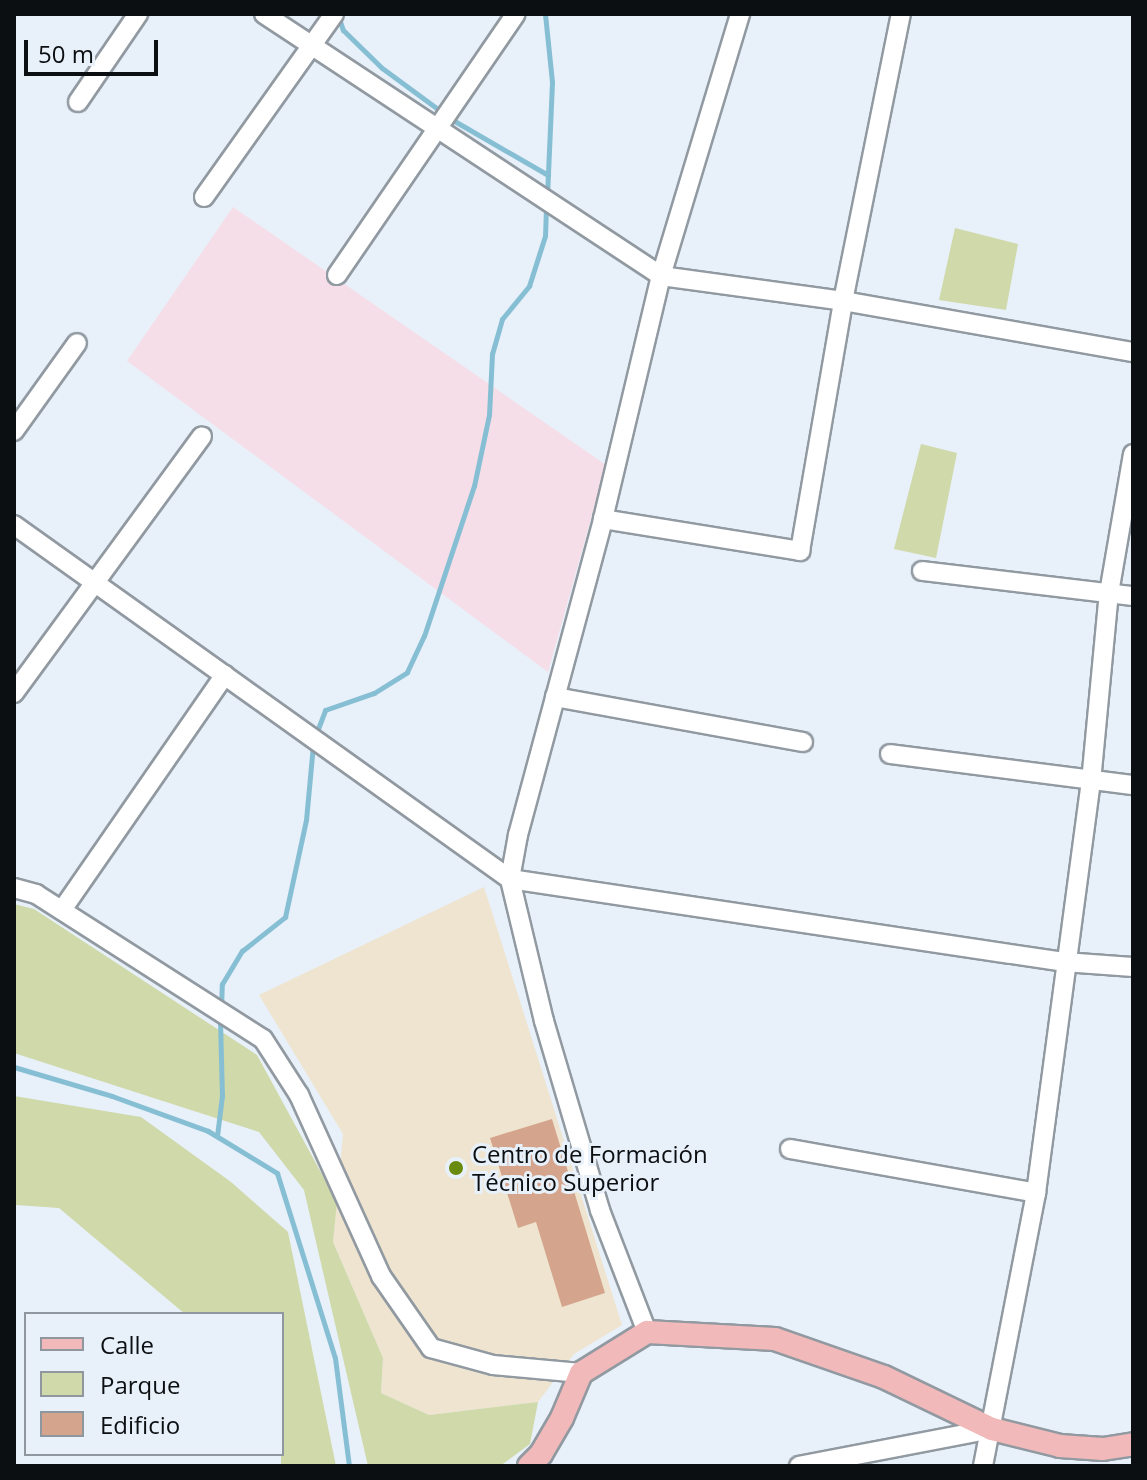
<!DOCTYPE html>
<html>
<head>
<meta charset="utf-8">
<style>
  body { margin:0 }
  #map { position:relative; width:1147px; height:1480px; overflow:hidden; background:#e8f0f9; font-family:"Open Sans",sans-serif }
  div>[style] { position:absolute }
  .industrial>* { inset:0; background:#f6dee8 }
  .education>* { inset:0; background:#efe4cf }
  .green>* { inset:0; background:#cfd9a9 }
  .stream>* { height:5px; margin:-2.5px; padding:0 2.5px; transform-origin:2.5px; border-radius:2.5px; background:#86bfd4 }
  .building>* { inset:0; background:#d4a58c }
  .roads { filter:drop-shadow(2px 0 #9199a1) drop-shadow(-2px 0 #9199a1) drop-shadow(0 2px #9199a1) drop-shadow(0 -2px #9199a1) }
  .minor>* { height:18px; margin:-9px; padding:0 9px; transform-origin:9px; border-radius:9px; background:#fff }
  .major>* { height:22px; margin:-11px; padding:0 11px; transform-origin:11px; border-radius:11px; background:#f1b9b9 }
  .dots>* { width:22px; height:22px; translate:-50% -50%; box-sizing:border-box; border:4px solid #e8f0f9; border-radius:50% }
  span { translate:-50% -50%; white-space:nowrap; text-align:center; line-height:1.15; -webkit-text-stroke:6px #e8f0f9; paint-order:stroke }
  .poi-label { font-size:24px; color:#0c0f12 }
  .left { translate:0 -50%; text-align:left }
  .frame { position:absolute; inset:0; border:16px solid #0c0f12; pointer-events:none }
  .legend { position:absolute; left:24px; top:1312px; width:260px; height:144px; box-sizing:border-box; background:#e8f0f9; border:2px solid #90969d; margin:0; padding:10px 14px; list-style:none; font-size:24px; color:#0c0f12 }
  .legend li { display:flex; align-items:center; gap:16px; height:40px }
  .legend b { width:40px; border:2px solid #90969d }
  .scale { position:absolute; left:24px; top:40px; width:134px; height:36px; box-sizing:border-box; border:4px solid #0c0f12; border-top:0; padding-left:10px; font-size:24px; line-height:28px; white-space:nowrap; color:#0c0f12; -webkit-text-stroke:6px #e8f0f9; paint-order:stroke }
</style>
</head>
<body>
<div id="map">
  <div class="industrial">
    <i style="clip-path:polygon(233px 207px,606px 465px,548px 672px,127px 361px)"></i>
  </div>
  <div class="education">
    <i style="clip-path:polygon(484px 887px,622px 1325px,574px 1354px,538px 1402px,429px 1415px,381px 1393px,383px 1358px,333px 1242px,343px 1134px,259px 995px)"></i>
  </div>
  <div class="green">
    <i style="clip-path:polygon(955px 228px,1018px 244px,1006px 310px,939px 300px)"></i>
    <i style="clip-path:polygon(921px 444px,957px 453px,936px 558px,894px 549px)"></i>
    <i style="clip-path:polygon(14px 904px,34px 909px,257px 1055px,337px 1202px,333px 1242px,383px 1358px,381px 1393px,429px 1415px,538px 1402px,530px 1444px,500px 1466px,368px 1466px,304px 1190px,259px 1132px,14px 1053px)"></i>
    <i style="clip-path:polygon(14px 1096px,141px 1117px,231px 1182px,288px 1232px,336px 1466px,281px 1466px,282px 1314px,185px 1314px,59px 1208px,16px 1205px,14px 1209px)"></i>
  </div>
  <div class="stream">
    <i style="left:545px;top:14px;width:68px;rotate:84.1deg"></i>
    <i style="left:552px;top:82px;width:114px;rotate:92.5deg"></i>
    <i style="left:338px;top:15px;width:16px;rotate:72deg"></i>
    <i style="left:343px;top:30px;width:54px;rotate:44.3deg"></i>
    <i style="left:382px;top:68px;width:76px;rotate:36.4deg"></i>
    <i style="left:451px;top:119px;width:112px;rotate:30deg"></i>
    <i style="left:316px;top:734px;width:26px;rotate:-69deg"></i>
    <i style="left:325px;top:710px;width:52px;rotate:-19.1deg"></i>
    <i style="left:374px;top:693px;width:39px;rotate:-32deg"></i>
    <i style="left:407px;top:672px;width:40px;rotate:-65deg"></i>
    <i style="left:424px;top:636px;width:158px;rotate:-71.6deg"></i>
    <i style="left:474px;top:486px;width:73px;rotate:-78.1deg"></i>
    <i style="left:489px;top:415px;width:61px;rotate:-87.2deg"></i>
    <i style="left:492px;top:354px;width:36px;rotate:-74deg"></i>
    <i style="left:502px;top:319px;width:43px;rotate:-50.7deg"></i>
    <i style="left:529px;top:286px;width:52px;rotate:-72.3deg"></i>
    <i style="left:545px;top:236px;width:30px;rotate:-88deg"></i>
    <i style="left:221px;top:1008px;width:24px;rotate:-88deg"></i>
    <i style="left:222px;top:984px;width:39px;rotate:-59deg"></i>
    <i style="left:242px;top:951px;width:55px;rotate:-38.3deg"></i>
    <i style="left:285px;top:917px;width:99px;rotate:-77.8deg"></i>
    <i style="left:306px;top:820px;width:76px;rotate:-84.7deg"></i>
    <i style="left:14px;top:1067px;width:102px;rotate:16.5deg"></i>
    <i style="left:112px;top:1096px;width:102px;rotate:20deg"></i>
    <i style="left:208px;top:1131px;width:81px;rotate:31.3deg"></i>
    <i style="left:277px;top:1173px;width:194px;rotate:72.6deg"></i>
    <i style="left:335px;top:1358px;width:109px;rotate:82.6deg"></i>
    <i style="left:217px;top:1136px;width:39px;rotate:-83deg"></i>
    <i style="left:222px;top:1097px;width:79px;rotate:-91.5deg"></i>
  </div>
  <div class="building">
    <i style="clip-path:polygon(552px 1119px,605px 1293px,562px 1307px,536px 1222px,518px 1228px,490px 1138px)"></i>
  </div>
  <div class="roads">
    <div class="minor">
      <i style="left:264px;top:14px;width:476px;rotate:33.4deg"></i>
      <i style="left:661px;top:276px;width:184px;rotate:7.8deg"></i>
      <i style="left:843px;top:301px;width:294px;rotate:10deg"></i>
      <i style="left:78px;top:102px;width:107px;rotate:-55.7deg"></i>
      <i style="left:204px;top:197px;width:224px;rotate:-54.6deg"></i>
      <i style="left:337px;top:275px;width:316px;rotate:-55.6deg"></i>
      <i style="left:14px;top:431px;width:108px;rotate:-54.4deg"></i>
      <i style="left:603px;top:519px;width:200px;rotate:9.2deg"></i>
      <i style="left:800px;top:551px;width:254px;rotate:-80.2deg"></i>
      <i style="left:843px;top:301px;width:293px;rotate:-78.6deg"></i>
      <i style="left:14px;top:525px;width:609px;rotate:35.52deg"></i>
      <i style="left:510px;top:879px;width:560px;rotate:8.52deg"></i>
      <i style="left:1064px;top:962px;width:69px;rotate:4.1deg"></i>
      <i style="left:922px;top:571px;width:212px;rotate:6.8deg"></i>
      <i style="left:14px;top:693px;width:318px;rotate:-53.8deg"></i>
      <i style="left:555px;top:697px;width:252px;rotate:10.3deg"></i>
      <i style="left:890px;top:754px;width:245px;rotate:7.3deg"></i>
      <i style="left:14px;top:888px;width:23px;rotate:15deg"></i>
      <i style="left:36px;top:894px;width:269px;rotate:32.6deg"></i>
      <i style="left:263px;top:1039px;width:67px;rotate:57.3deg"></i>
      <i style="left:299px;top:1095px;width:199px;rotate:65.6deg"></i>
      <i style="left:381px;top:1276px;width:88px;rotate:55.2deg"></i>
      <i style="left:431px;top:1348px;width:64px;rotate:15.3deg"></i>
      <i style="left:493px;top:1365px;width:88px;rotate:5.2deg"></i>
      <i style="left:62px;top:910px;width:286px;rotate:-55.3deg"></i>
      <i style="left:790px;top:1149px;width:250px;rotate:10.1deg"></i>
      <i style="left:647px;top:1332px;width:131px;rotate:-111.1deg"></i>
      <i style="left:600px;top:1210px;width:197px;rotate:-106.5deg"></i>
      <i style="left:544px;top:1021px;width:146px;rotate:-103.5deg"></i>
      <i style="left:510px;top:879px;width:45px;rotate:-79.7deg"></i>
      <i style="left:518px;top:835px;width:327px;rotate:-74.9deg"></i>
      <i style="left:603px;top:519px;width:250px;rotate:-76.6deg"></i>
      <i style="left:661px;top:276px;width:274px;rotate:-73.2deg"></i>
      <i style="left:799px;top:1466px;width:197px;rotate:-10.9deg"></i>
      <i style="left:983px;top:1466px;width:278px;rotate:-79deg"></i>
      <i style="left:1036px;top:1193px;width:415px;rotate:-82.4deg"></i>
      <i style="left:1091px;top:782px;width:190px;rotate:-84.6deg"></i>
      <i style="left:1109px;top:593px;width:141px;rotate:-80.2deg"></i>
    </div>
    <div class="major">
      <i style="left:529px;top:1466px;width:17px;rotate:-45deg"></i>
      <i style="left:541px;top:1454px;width:42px;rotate:-59.7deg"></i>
      <i style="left:562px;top:1418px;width:49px;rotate:-67.1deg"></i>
      <i style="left:581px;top:1373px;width:78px;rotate:-31.8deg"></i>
      <i style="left:647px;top:1332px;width:128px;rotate:3.1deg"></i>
      <i style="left:775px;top:1339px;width:115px;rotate:19.2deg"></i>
      <i style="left:884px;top:1377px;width:120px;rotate:25.7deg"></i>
      <i style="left:992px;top:1429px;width:70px;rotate:14deg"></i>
      <i style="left:1060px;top:1446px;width:43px;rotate:4deg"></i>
      <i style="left:1103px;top:1449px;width:30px;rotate:-9deg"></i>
    </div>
  </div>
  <div class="dots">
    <i style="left:456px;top:1168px;background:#678a0f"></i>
  </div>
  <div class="poi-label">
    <span class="left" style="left:472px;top:1168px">Centro de Formación<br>Técnico Superior</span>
  </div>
  <div class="frame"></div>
  <ul class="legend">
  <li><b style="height:10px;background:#f1b9b9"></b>Calle</li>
  <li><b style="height:22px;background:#cfd9a9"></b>Parque</li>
  <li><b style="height:22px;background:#d4a58c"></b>Edificio</li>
  </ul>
  <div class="scale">50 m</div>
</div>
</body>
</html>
